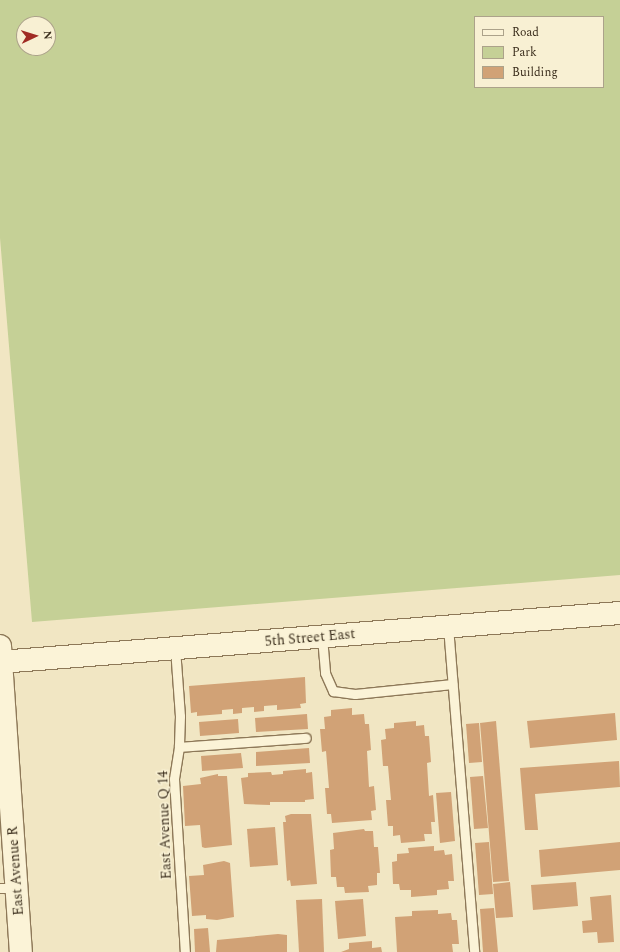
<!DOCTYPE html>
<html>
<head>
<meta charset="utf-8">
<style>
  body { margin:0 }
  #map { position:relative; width:620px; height:952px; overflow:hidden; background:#f1e6c3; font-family:Spectral,serif }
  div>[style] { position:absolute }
  .green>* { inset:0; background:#c5d096 }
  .building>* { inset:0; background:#d1a276 }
  .roads { filter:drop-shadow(1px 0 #8d7858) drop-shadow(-1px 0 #8d7858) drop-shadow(0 1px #8d7858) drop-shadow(0 -1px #8d7858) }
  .lane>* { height:9px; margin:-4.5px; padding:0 4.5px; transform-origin:4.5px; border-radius:4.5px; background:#fbf3d7 }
  .secondary>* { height:22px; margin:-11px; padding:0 11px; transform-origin:11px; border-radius:11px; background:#fbf3d7 }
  span { translate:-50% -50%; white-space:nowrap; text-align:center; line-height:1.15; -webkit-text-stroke:3px #f8f0d3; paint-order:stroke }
  .street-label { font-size:14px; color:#3b2e1d }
  .legend { position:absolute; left:474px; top:16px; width:130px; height:72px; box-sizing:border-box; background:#f8f0d3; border:1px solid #aca28a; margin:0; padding:5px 7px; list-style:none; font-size:12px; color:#3b2e1d }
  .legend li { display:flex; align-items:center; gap:8px; height:20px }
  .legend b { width:20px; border:1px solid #aca28a }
  .north { position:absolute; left:16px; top:16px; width:40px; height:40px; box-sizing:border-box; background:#f8f0d3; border:1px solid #aca28a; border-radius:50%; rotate:86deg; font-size:11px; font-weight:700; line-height:16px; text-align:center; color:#3b2e1d }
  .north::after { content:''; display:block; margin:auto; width:14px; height:18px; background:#a02c24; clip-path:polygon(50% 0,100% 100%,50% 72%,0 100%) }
</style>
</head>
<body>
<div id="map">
  <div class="green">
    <i style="clip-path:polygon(evenodd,0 0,620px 0,620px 575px,32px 622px,0 238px,0 0,475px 17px,603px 17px,603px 87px,475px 87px,475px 17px,0 0,24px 24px,48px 24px,48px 48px,24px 48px,24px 24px)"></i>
  </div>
  <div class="building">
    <i style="clip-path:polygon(305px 677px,306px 703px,300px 704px,301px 708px,277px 710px,277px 705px,264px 706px,264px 711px,254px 712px,254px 707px,242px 708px,242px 713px,233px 714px,233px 709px,222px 710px,222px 714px,197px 716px,197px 712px,191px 713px,189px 686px)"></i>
    <i style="clip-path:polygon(352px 708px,352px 715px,364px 714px,365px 724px,369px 724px,371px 750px,367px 751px,369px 787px,374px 786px,376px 810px,371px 811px,372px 820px,332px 823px,331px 814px,327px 814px,325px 788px,329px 788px,326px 751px,322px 752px,320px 729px,325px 729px,324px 717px,331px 716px,331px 710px)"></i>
    <i style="clip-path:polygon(615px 713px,617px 740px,530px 748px,527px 721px)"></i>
    <i style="clip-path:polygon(307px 714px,308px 729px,256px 732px,255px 718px)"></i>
    <i style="clip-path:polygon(238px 719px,239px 733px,200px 736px,199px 722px)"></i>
    <i style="clip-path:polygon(416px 721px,416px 726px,424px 725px,425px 736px,429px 736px,431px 762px,427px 763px,429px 796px,433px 795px,435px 822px,431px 822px,432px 834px,424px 834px,425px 841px,401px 843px,400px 835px,393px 836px,393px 826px,388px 826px,386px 800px,391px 800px,388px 766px,383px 766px,381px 740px,386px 739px,385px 729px,394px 728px,394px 723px)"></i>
    <i style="clip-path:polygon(496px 721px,509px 881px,493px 882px,480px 723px)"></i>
    <i style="clip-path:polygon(479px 723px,482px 762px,469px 763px,466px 724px)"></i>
    <i style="clip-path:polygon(309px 748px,310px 763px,256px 766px,256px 752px)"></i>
    <i style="clip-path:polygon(241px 753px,243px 768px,202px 771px,201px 756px)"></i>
    <i style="clip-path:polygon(619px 761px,620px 787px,535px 794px,538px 830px,525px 830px,520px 768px)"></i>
    <i style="clip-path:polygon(306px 769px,306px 773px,312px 772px,314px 799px,305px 800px,305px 802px,270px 802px,270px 805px,244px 804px,241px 778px,248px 777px,248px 773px,271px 772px,272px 775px,283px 774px,283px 771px)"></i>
    <i style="clip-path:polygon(218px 774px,218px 776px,227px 776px,232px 845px,205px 848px,202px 847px,200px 825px,185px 826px,183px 786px,201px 784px,200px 778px)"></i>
    <i style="clip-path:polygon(483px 776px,488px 828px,474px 829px,470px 777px)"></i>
    <i style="clip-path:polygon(451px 792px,455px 841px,440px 843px,436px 793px)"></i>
    <i style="clip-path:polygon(291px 814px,311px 814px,317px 884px,291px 886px,290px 880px,287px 881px,283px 822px,286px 822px,285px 816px)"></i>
    <i style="clip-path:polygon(275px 827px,278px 865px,250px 867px,247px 829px)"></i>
    <i style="clip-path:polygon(364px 829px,365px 831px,373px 831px,374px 847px,378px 847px,380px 873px,377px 873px,377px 885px,368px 886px,369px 892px,345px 893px,344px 887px,337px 887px,336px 877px,331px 877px,330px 850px,334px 849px,333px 833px)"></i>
    <i style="clip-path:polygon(489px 842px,493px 894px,479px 895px,475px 843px)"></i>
    <i style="clip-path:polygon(620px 842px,620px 870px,541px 877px,539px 850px)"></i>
    <i style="clip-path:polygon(434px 846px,434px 851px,444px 850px,445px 855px,452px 854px,454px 881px,448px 881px,449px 889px,437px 890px,437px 895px,411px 897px,411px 890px,400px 890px,399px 884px,393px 884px,392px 862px,397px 861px,397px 854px,409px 853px,408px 848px)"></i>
    <i style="clip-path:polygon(224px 861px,230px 863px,234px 917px,217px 920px,206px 919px,206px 915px,192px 916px,189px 876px,204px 875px,203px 865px)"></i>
    <i style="clip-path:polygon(510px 882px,513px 917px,496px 918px,493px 884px)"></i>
    <i style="clip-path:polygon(576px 882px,578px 906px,533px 910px,531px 885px)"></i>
    <i style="clip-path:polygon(611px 895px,614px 942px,598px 943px,597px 932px,583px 933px,582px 921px,592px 920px,590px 897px)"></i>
    <i style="clip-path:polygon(322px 899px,324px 952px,299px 952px,296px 900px)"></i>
    <i style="clip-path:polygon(363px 899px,366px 936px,338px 939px,335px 901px)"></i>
    <i style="clip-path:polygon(494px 908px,498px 952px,483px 952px,480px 909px)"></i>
    <i style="clip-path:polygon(438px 910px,438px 914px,451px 913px,452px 920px,457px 920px,459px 944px,452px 944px,453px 952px,397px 952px,395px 917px,412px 916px,412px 911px)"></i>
    <i style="clip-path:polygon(208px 928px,210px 952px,195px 952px,194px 929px)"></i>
    <i style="clip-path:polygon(278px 934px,287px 935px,287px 952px,216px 952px,217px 940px)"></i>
    <i style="clip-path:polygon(372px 941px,372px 948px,381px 947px,382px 952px,341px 952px,349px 949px,349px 943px)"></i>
  </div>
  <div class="roads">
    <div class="lane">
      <i style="left:448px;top:626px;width:327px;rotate:85.4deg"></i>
      <i style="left:322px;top:637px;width:36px;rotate:85deg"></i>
      <i style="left:325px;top:673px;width:20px;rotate:66deg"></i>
      <i style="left:333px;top:691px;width:22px;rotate:8deg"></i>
      <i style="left:355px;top:694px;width:98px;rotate:-5.9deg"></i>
      <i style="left:175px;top:648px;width:68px;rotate:85.8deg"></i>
      <i style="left:180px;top:716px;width:31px;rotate:92deg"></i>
      <i style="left:179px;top:747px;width:32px;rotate:99deg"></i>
      <i style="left:174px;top:779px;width:173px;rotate:86.4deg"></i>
      <i style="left:179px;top:747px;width:127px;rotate:-4.1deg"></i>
      <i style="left:0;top:888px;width:17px"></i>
    </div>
    <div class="secondary">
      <i style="left:0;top:646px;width:307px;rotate:86.1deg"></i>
      <i style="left:0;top:662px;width:622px;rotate:-4.52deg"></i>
    </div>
  </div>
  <div class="street-label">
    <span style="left:310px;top:638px;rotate:-5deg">5th Street East</span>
    <span style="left:165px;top:825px;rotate:-92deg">East Avenue Q 14</span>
    <span style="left:16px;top:871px;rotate:-94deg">East Avenue R</span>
  </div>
  <ul class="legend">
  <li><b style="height:5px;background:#fbf3d7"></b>Road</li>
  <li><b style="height:11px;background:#c5d096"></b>Park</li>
  <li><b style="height:11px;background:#d1a276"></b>Building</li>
  </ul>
  <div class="north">N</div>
</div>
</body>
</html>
